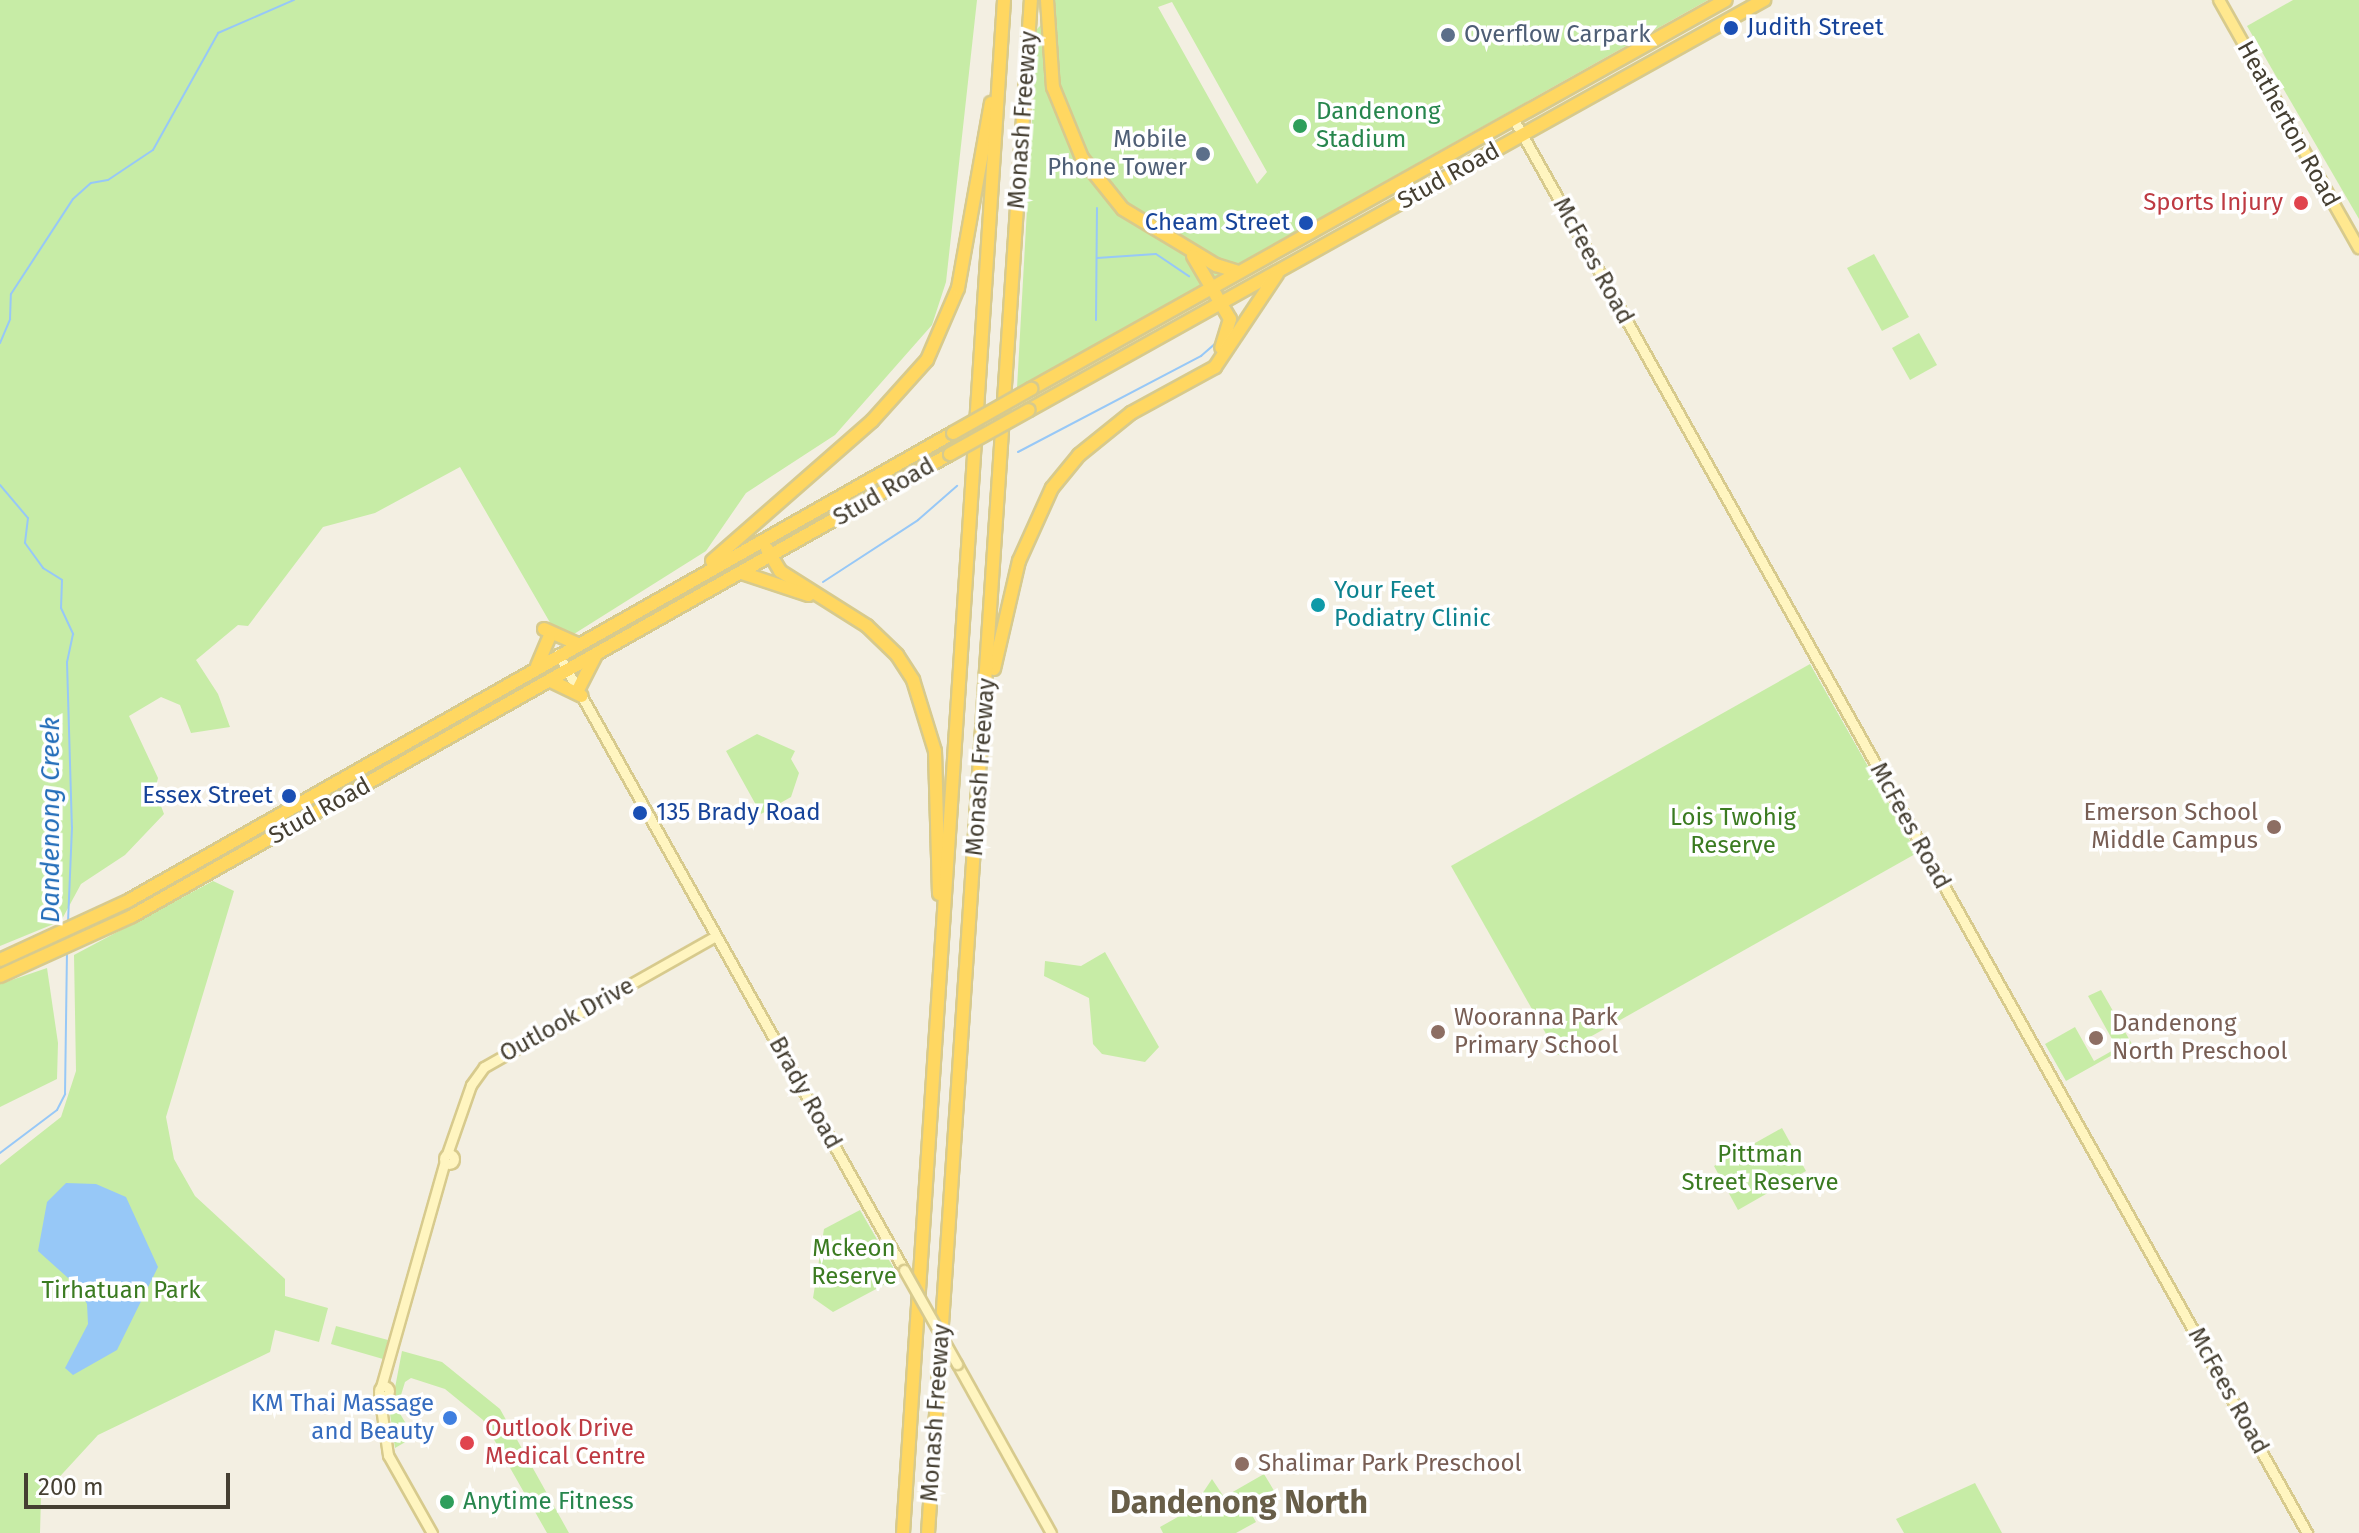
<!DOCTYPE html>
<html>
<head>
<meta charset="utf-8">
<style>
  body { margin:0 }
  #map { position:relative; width:2359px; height:1533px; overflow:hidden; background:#f3efe2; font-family:"Fira Sans",sans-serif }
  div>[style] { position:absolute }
  .green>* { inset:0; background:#c7eca6 }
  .water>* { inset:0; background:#97c8f7 }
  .stream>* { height:2px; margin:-1px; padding:0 1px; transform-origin:1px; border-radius:1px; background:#97c8f7 }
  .roads { filter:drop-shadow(2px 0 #d7ca8d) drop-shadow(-2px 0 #d7ca8d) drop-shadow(0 2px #d7ca8d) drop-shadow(0 -2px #d7ca8d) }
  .secondary>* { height:9px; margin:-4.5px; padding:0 4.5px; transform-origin:4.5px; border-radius:4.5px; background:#fff5c0 }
  .secondary>.ring { margin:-4.5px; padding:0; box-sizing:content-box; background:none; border:9px solid #fff5c0; border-radius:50% }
  .primary>* { height:10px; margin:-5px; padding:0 5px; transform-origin:5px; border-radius:5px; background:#ffe88f }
  .highway>* { height:12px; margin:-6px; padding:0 6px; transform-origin:6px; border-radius:6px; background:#ffd761 }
  .bridges { filter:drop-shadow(2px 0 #d7ca8d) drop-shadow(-2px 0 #d7ca8d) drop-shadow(0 2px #d7ca8d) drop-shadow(0 -2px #d7ca8d) }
  .secondary-bridge>* { height:9px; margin:-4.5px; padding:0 4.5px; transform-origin:4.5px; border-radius:4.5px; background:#fff5c0 }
  .highway-bridge>* { height:12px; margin:-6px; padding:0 6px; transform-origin:6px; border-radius:6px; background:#ffd761 }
  .dots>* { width:22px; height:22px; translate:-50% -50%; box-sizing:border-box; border:4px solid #fff; border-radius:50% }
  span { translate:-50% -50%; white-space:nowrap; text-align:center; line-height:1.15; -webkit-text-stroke:7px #fff; paint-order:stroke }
  .transit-label { font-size:24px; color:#164399 }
  .left { translate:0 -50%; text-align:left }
  .right { translate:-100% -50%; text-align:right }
  .service-label { font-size:24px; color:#4e5e75 }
  .leisure-label { font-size:24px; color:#27864d }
  .street-label { font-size:24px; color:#453f32 }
  .health-label { font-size:24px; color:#be3a42 }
  .culture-label { font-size:24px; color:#0d838f }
  .education-label { font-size:24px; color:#785e54 }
  .park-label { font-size:24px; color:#3b7b21 }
  .shop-label { font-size:24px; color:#366cbe }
  .water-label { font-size:26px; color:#226db9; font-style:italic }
  .district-label { font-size:32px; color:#685e48; font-weight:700 }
  .scale { position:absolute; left:24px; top:1473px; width:206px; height:36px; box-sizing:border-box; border:4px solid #453f32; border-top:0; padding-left:10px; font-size:24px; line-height:28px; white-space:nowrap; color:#453f32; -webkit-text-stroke:6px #fff; paint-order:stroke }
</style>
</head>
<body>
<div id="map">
  <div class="green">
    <i style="clip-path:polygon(0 0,977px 0,946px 282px,932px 325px,835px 435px,746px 493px,706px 551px,574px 634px,552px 626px,460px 467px,375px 513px,323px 527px,248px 626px,238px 625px,196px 660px,218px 694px,230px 727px,191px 733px,180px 705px,161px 697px,129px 716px,158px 778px,155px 790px,164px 814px,125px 855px,81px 884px,61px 921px,0 946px)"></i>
    <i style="clip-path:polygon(evenodd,1054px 0,1708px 0,1017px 388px,1037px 29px,1054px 12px,1054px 0,1172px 2px,1267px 172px,1257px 184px,1158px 7px,1172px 2px)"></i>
    <i style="clip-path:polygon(2293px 0,2359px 0,2359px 219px,2247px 26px)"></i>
    <i style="clip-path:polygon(1874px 254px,1909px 317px,1882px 331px,1847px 268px)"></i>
    <i style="clip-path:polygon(1919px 333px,1937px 365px,1910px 380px,1892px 348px)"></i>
    <i style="clip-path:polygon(1810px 664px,1917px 853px,1558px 1055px,1451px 866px)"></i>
    <i style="clip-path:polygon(757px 734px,795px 751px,791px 759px,799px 773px,791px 797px,761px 814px,726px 751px)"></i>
    <i style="clip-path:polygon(213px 881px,234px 891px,166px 1117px,174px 1159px,195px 1196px,285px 1279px,285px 1296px,328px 1308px,319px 1342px,275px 1330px,270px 1352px,98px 1435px,41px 1497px,40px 1533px,0 1533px,0 1165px,61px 1117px,76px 1071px,74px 955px)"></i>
    <i style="clip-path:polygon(1105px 952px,1159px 1047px,1145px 1062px,1102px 1054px,1093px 1044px,1089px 998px,1044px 976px,1045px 961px,1081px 966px)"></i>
    <i style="clip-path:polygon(47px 968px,58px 1043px,57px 1079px,0 1107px,0 984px)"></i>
    <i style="clip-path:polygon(2101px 990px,2132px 1044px,2066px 1081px,2045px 1044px,2075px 1027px,2094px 1061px,2117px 1048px,2088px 996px)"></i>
    <i style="clip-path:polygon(1782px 1128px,1806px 1171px,1738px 1210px,1714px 1166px)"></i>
    <i style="clip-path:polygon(860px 1210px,893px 1267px,893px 1280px,833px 1312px,813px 1298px,824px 1229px)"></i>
    <i style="clip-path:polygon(336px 1326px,388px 1340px,383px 1359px,331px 1344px)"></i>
    <i style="clip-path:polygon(402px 1351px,442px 1362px,500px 1409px,569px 1533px,547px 1533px,483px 1420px,445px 1389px,411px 1378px,405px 1382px,401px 1395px,408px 1407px,399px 1412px,414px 1437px,395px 1448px,390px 1414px)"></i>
    <i style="clip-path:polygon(1264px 1474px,1279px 1499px,1252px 1515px,1256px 1522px,1236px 1533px,1163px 1533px,1160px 1527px,1192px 1509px,1212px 1479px,1224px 1497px)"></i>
    <i style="clip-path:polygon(1975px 1483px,2002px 1533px,1904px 1533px,1896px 1519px)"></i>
  </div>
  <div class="water">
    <i style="clip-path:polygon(66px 1183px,96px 1184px,126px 1197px,158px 1267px,117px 1350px,73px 1375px,65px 1368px,88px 1324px,87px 1304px,77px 1286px,38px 1251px,47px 1202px)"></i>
  </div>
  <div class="stream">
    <i style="left:1097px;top:258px;width:59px;rotate:-3.9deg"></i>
    <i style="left:1156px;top:254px;width:40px;rotate:34deg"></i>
    <i style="left:1096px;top:320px;width:112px;rotate:-89.5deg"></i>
    <i style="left:0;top:343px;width:26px;rotate:-67deg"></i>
    <i style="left:10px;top:319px;width:25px;rotate:-88deg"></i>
    <i style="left:11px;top:294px;width:113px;rotate:-56.9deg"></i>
    <i style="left:73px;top:199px;width:24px;rotate:-42deg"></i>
    <i style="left:91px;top:183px;width:17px;rotate:-10deg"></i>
    <i style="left:108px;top:180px;width:54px;rotate:-33.7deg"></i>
    <i style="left:153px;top:150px;width:134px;rotate:-60.9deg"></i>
    <i style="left:218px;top:33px;width:83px;rotate:-23.5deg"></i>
    <i style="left:1018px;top:452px;width:207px;rotate:-27.7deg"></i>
    <i style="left:1201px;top:356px;width:20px;rotate:-41deg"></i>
    <i style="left:0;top:485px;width:43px;rotate:49.7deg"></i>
    <i style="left:28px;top:518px;width:25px;rotate:97deg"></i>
    <i style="left:25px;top:543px;width:31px;rotate:54deg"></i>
    <i style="left:43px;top:568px;width:22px;rotate:32deg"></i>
    <i style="left:62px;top:580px;width:28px;rotate:92deg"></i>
    <i style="left:61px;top:608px;width:29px;rotate:65deg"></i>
    <i style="left:73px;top:634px;width:29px;rotate:102deg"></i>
    <i style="left:67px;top:662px;width:165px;rotate:88.3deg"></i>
    <i style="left:72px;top:827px;width:96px;rotate:92.4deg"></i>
    <i style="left:823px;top:582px;width:113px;rotate:-33.1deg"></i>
    <i style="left:918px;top:520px;width:52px;rotate:-41.1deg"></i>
    <i style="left:0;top:1153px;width:71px;rotate:-37deg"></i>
    <i style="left:57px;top:1110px;width:18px;rotate:-63deg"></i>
    <i style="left:65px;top:1094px;width:141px;rotate:-89.2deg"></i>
  </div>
  <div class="roads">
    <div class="secondary">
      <i style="left:1513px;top:118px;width:1623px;rotate:60.7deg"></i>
      <i style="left:558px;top:654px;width:707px;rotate:60.68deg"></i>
      <i style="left:447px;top:1154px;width:73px;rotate:-70.8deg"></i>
      <i style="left:471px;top:1085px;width:22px;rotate:-54deg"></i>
      <i style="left:484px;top:1067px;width:266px;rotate:-29.5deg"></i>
      <i class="ring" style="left:444px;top:1154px;width:1px;height:1px"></i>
      <i style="left:957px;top:1364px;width:193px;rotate:60.9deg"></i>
      <i class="ring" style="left:379px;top:1386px;width:1px;height:1px"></i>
      <i style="left:381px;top:1387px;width:235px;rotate:-74.2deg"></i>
      <i style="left:379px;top:1394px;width:62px;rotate:81.6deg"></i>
      <i style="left:388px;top:1455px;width:90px;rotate:60.6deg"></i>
    </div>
    <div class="primary">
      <i style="left:2219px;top:0;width:285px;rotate:60.6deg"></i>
    </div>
    <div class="highway">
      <i style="left:1047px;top:0;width:87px;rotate:86.1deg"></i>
      <i style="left:1053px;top:87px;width:77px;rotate:67.8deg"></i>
      <i style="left:1082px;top:158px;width:65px;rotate:51.2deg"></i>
      <i style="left:1123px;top:209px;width:109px;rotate:31.1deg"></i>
      <i style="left:1216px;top:265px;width:21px;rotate:17deg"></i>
      <i style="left:1193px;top:256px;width:73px;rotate:59.6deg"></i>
      <i style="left:1230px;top:319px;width:30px;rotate:107deg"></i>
      <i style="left:1031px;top:389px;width:796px;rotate:-29.24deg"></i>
      <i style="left:1029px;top:410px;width:842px;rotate:-29.15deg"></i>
      <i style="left:767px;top:549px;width:26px;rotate:59deg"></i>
      <i style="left:780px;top:571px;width:103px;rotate:32.3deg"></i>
      <i style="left:867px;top:626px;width:42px;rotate:44deg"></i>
      <i style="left:897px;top:655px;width:30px;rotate:57deg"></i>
      <i style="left:913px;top:680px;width:74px;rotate:72.8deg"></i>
      <i style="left:935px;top:751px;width:143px;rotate:88.4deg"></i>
      <i style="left:712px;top:561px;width:213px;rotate:-41.2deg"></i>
      <i style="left:872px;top:421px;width:82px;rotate:-48deg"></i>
      <i style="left:927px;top:360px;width:78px;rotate:-66.7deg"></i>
      <i style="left:958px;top:288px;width:188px;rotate:-79.9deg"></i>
      <i style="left:742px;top:573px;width:70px;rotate:18.4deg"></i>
      <i style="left:544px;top:629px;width:36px;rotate:24deg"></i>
      <i style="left:537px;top:666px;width:30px;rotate:-67deg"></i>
      <i style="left:994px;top:669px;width:111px;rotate:-77deg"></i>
      <i style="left:1019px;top:561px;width:80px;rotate:-65.7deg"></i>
      <i style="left:1052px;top:488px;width:43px;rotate:-50.7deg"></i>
      <i style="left:1079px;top:455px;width:67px;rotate:-38.9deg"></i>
      <i style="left:1131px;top:413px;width:96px;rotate:-28.7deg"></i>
      <i style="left:1215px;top:367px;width:112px;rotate:-56.3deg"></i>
      <i style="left:551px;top:681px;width:34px;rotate:26deg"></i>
      <i style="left:578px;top:690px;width:39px;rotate:-63deg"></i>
      <i style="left:0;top:960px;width:141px;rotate:-24.7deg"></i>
      <i style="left:128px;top:901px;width:948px;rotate:-29.57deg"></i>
      <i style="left:0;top:976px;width:145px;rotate:-24.4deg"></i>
      <i style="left:132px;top:916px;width:939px;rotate:-29.46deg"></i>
      <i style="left:903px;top:1533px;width:1536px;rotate:-86.23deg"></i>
      <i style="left:928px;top:1533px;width:1536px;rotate:-86.16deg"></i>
    </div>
  </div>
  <div class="bridges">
    <div class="secondary-bridge">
      <i style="left:904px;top:1270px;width:108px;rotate:60.6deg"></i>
    </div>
    <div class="highway-bridge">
      <i style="left:953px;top:433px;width:90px;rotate:-29.4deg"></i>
      <i style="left:950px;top:454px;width:90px;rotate:-29.1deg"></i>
    </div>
  </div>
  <div class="dots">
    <i style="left:1731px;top:28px;background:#1a4fb4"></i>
    <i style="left:1448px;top:35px;background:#5c6f8a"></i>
    <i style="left:1300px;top:126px;background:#2e9e5b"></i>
    <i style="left:1203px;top:154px;background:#5c6f8a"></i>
    <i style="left:2301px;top:203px;background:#e0444e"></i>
    <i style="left:1306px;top:223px;background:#1a4fb4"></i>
    <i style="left:1318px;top:605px;background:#0f9aa8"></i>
    <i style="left:289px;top:796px;background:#1a4fb4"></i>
    <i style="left:640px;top:813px;background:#1a4fb4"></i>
    <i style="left:2274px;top:827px;background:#8d6e63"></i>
    <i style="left:1438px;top:1032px;background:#8d6e63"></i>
    <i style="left:2096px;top:1038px;background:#8d6e63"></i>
    <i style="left:450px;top:1418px;background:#3f7fe0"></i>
    <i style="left:467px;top:1443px;background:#e0444e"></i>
    <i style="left:1242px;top:1464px;background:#8d6e63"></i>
    <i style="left:447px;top:1502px;background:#2e9e5b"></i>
  </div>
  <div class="transit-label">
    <span class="left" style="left:1747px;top:28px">Judith Street</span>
    <span class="right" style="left:1290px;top:223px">Cheam Street</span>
    <span class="right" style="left:273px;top:796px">Essex Street</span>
    <span class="left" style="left:656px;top:813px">135 Brady Road</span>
  </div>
  <div class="service-label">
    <span class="left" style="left:1464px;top:35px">Overflow Carpark</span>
    <span class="right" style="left:1187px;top:154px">Mobile<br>Phone Tower</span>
  </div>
  <div class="leisure-label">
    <span class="left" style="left:1316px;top:126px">Dandenong<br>Stadium</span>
    <span class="left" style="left:463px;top:1502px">Anytime Fitness</span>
  </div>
  <div class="street-label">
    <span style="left:1023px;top:120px;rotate:-86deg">Monash Freeway</span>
    <span style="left:2288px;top:124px;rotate:61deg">Heatherton Road</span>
    <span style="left:1449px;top:176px;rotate:-29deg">Stud Road</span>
    <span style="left:1593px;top:261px;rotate:61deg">McFees Road</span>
    <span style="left:884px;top:492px;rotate:-30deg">Stud Road</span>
    <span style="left:981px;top:767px;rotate:-86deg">Monash Freeway</span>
    <span style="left:320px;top:811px;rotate:-29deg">Stud Road</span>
    <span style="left:1910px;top:826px;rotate:61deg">McFees Road</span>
    <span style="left:567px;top:1020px;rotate:-29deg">Outlook Drive</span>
    <span style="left:805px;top:1093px;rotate:61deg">Brady Road</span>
    <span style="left:2228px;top:1391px;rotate:61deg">McFees Road</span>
    <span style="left:936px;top:1413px;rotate:-86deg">Monash Freeway</span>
  </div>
  <div class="health-label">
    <span class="right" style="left:2283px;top:203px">Sports Injury</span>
    <span class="left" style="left:485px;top:1443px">Outlook Drive<br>Medical Centre</span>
  </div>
  <div class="culture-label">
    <span class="left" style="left:1334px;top:605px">Your Feet<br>Podiatry Clinic</span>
  </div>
  <div class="education-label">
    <span class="right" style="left:2258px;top:827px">Emerson School<br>Middle Campus</span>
    <span class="left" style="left:1454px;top:1032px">Wooranna Park<br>Primary School</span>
    <span class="left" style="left:2112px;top:1038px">Dandenong<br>North Preschool</span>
    <span class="left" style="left:1258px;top:1464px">Shalimar Park Preschool</span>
  </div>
  <div class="park-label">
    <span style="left:1733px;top:832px">Lois Twohig<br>Reserve</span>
    <span style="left:1760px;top:1169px">Pittman<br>Street Reserve</span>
    <span style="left:854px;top:1263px">Mckeon<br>Reserve</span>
    <span style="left:121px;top:1291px">Tirhatuan Park</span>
  </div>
  <div class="shop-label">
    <span class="right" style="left:434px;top:1418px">KM Thai Massage<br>and Beauty</span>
  </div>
  <div class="water-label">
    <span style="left:51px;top:820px;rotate:-90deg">Dandenong Creek</span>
  </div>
  <div class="district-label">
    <span style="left:1239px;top:1502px">Dandenong North</span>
  </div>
  <div class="scale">200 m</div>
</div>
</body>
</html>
